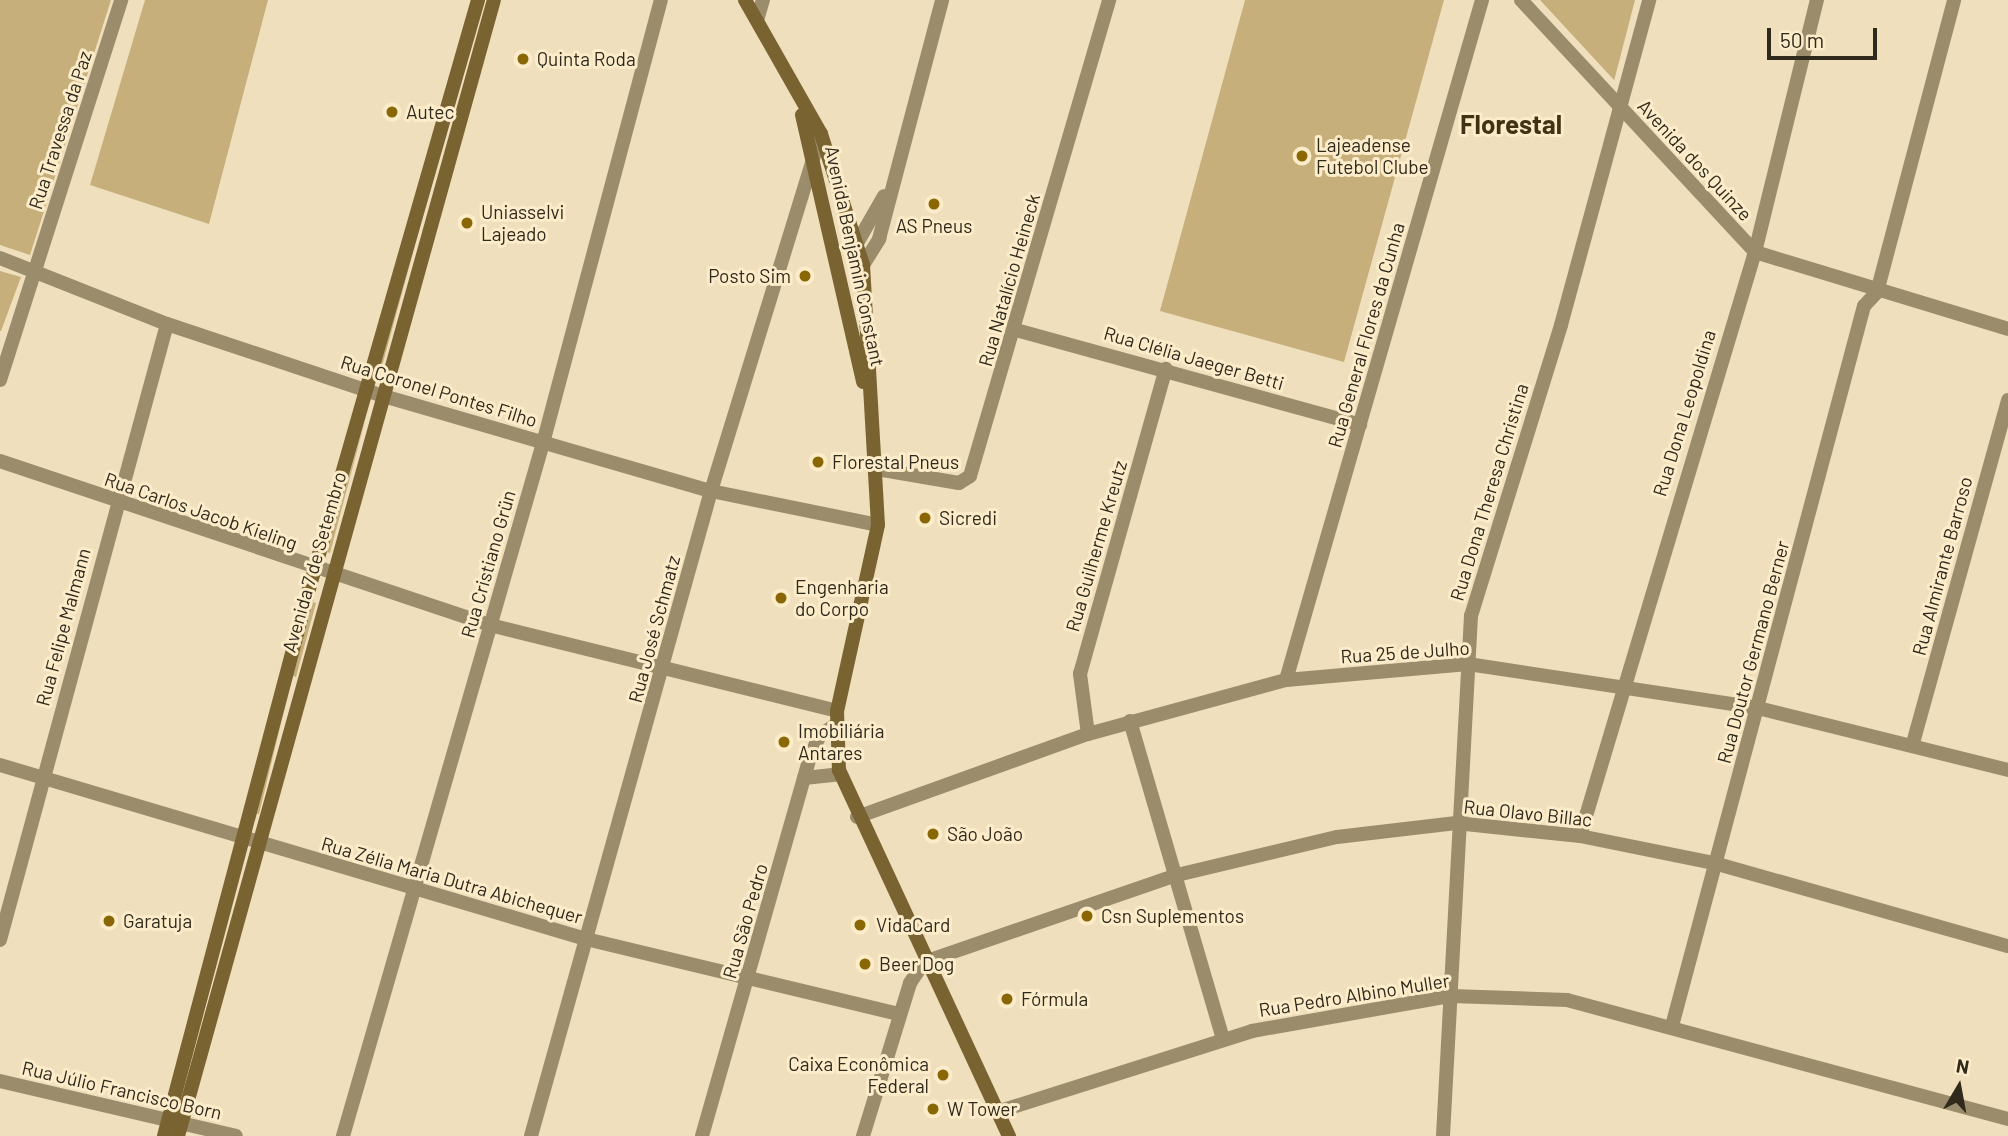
<!DOCTYPE html>
<html>
<head>
<meta charset="utf-8">
<style>
  body { margin:0 }
  #map { position:relative; width:2008px; height:1136px; overflow:hidden; background:#efdfbc; font-family:Barlow,sans-serif }
  div>[style] { position:absolute }
  .green>* { inset:0; background:#c7af7c }
  .minor>* { height:14px; margin:-7px; padding:0 7px; transform-origin:7px; border-radius:7px; background:#9b8c6c }
  .tertiary>* { height:14px; margin:-7px; padding:0 7px; transform-origin:7px; border-radius:7px; background:#9b8c6c }
  .secondary>* { height:14px; margin:-7px; padding:0 7px; transform-origin:7px; border-radius:7px; background:#796331 }
  .dots>* { width:19px; height:19px; translate:-50% -50%; box-sizing:border-box; border:4px solid #fcecc9; border-radius:50% }
  span { translate:-50% -50%; white-space:nowrap; text-align:center; line-height:1.15; -webkit-text-stroke:6px #fcecc9; paint-order:stroke }
  .poi-label { font-size:19px; color:#302a1d }
  .left { translate:0 -50%; text-align:left }
  .right { translate:-100% -50%; text-align:right }
  .street-label { font-size:19px; color:#302a1d }
  .district-label { font-size:26px; color:#403214; font-weight:700 }
  .north { position:absolute; left:1924px; top:1052px; width:70px; height:70px; -webkit-text-stroke:5px #fcecc9; paint-order:stroke; rotate:10deg; font-size:19px; font-weight:700; line-height:28px; text-align:center; color:#302a1d }
  .north::after { content:''; display:block; margin:auto; width:24px; height:32px; background:#302a1d; clip-path:polygon(50% 0,100% 100%,50% 72%,0 100%) }
  .scale { position:absolute; left:1767px; top:28px; width:110px; height:32px; box-sizing:border-box; border:4px solid #302a1d; border-top:0; padding-left:9px; font-size:21px; line-height:24px; white-space:nowrap; color:#302a1d; -webkit-text-stroke:5px #fcecc9; paint-order:stroke }
</style>
</head>
<body>
<div id="map">
  <div class="green">
    <i style="clip-path:polygon(0 0,111px 0,30px 255px,0 245px)"></i>
    <i style="clip-path:polygon(145px 0,268px 0,209px 224px,90px 185px)"></i>
    <i style="clip-path:polygon(1245px 0,1444px 0,1344px 362px,1160px 311px)"></i>
    <i style="clip-path:polygon(1540px 0,1635px 0,1614px 81px,1614px 80px)"></i>
    <i style="clip-path:polygon(438px 161px,381px 370px,378px 369px)"></i>
    <i style="clip-path:polygon(0 271px,21px 277px,1px 331px,0 331px)"></i>
    <i style="clip-path:polygon(366px 417px,330px 553px,327px 552px)"></i>
    <i style="clip-path:polygon(313px 602px,316px 603px,296px 677px,293px 676px)"></i>
    <i style="clip-path:polygon(289px 690px,259px 814px,255px 814px)"></i>
  </div>
  <div class="minor">
    <i style="left:758px;top:17px;width:18px;rotate:-74deg"></i>
    <i style="left:856px;top:245px;width:56px;rotate:-60.3deg"></i>
    <i style="left:0;top:258px;width:180px;rotate:21.6deg"></i>
    <i style="left:167px;top:324px;width:225px;rotate:18.4deg"></i>
    <i style="left:380px;top:395px;width:345px;rotate:16.2deg"></i>
    <i style="left:711px;top:491px;width:170px;rotate:11.5deg"></i>
    <i style="left:863px;top:265px;width:31px;rotate:-58deg"></i>
    <i style="left:879px;top:239px;width:247px;rotate:-75.2deg"></i>
    <i style="left:1016px;top:330px;width:357px;rotate:15.4deg"></i>
    <i style="left:0;top:380px;width:399px;rotate:-72.3deg"></i>
    <i style="left:0;top:461px;width:517px;rotate:18.51deg"></i>
    <i style="left:490px;top:625px;width:357px;rotate:13.9deg"></i>
    <i style="left:877px;top:469px;width:83px;rotate:9.7deg"></i>
    <i style="left:959px;top:483px;width:13px;rotate:-32deg"></i>
    <i style="left:970px;top:476px;width:496px;rotate:-73.7deg"></i>
    <i style="left:1286px;top:680px;width:708px;rotate:-73.92deg"></i>
    <i style="left:1130px;top:721px;width:331px;rotate:73.7deg"></i>
    <i style="left:1088px;top:734px;width:61px;rotate:-97.6deg"></i>
    <i style="left:1080px;top:674px;width:317px;rotate:-74.3deg"></i>
    <i style="left:1913px;top:743px;width:356px;rotate:-74.5deg"></i>
    <i style="left:0;top:765px;width:611px;rotate:16.54deg"></i>
    <i style="left:586px;top:939px;width:322px;rotate:13.5deg"></i>
    <i style="left:804px;top:778px;width:36px;rotate:-6deg"></i>
    <i style="left:1580px;top:836px;width:610px;rotate:-73.32deg"></i>
    <i style="left:1755px;top:252px;width:260px;rotate:-76.2deg"></i>
    <i style="left:0;top:940px;width:638px;rotate:-74.83deg"></i>
    <i style="left:1672px;top:1026px;width:745px;rotate:-75.07deg"></i>
    <i style="left:1864px;top:306px;width:19px;rotate:-47deg"></i>
    <i style="left:1877px;top:292px;width:302px;rotate:-75.2deg"></i>
    <i style="left:0;top:1081px;width:242px;rotate:13.1deg"></i>
    <i style="left:343px;top:1136px;width:721px;rotate:-73.9deg"></i>
    <i style="left:543px;top:443px;width:458px;rotate:-75.1deg"></i>
    <i style="left:531px;top:1136px;width:670px;rotate:-74.41deg"></i>
    <i style="left:711px;top:491px;width:374px;rotate:-72.9deg"></i>
    <i style="left:702px;top:1136px;width:394px;rotate:-74.1deg"></i>
    <i style="left:810px;top:757px;width:24px;rotate:-66deg"></i>
    <i style="left:820px;top:735px;width:20px;rotate:-33deg"></i>
    <i style="left:1443px;top:1136px;width:521px;rotate:-86.92deg"></i>
    <i style="left:1471px;top:616px;width:305px;rotate:-72.8deg"></i>
    <i style="left:1561px;top:325px;width:337px;rotate:-74.8deg"></i>
  </div>
  <div class="tertiary">
    <i style="left:1521px;top:0;width:344px;rotate:47.1deg"></i>
    <i style="left:1755px;top:252px;width:264px;rotate:16.9deg"></i>
    <i style="left:857px;top:817px;width:245px;rotate:-19.8deg"></i>
    <i style="left:1088px;top:734px;width:205px;rotate:-15.3deg"></i>
    <i style="left:1286px;top:680px;width:183px;rotate:-5deg"></i>
    <i style="left:1468px;top:664px;width:293px;rotate:8.6deg"></i>
    <i style="left:1758px;top:708px;width:258px;rotate:13.9deg"></i>
    <i style="left:997px;top:1112px;width:268px;rotate:-17.6deg"></i>
    <i style="left:1252px;top:1031px;width:202px;rotate:-10deg"></i>
    <i style="left:1451px;top:996px;width:116px;rotate:2deg"></i>
    <i style="left:1567px;top:1000px;width:457px;rotate:15.1deg"></i>
    <i style="left:863px;top:1136px;width:160px;rotate:-72.9deg"></i>
    <i style="left:910px;top:983px;width:25px;rotate:-56deg"></i>
    <i style="left:924px;top:962px;width:268px;rotate:-19deg"></i>
    <i style="left:1177px;top:875px;width:164px;rotate:-13.4deg"></i>
    <i style="left:1337px;top:837px;width:120px;rotate:-6.7deg"></i>
    <i style="left:1456px;top:823px;width:125px;rotate:6deg"></i>
    <i style="left:1580px;top:836px;width:137px;rotate:11.4deg"></i>
    <i style="left:1714px;top:863px;width:305px;rotate:15.8deg"></i>
  </div>
  <div class="secondary">
    <i style="left:745px;top:0;width:154px;rotate:60.4deg"></i>
    <i style="left:821px;top:134px;width:138px;rotate:72.2deg"></i>
    <i style="left:863px;top:265px;width:260px;rotate:86.7deg"></i>
    <i style="left:878px;top:525px;width:190px;rotate:102.4deg"></i>
    <i style="left:837px;top:711px;width:59px;rotate:88.1deg"></i>
    <i style="left:839px;top:770px;width:404px;rotate:65.1deg"></i>
    <i style="left:802px;top:115px;width:274px;rotate:77.1deg"></i>
    <i style="left:164px;top:1136px;width:566px;rotate:-75.15deg"></i>
    <i style="left:309px;top:589px;width:613px;rotate:-73.99deg"></i>
    <i style="left:178px;top:1136px;width:1179px;rotate:-74.46deg"></i>
  </div>
  <div class="dots">
    <i style="left:523px;top:59px;background:#896705"></i>
    <i style="left:392px;top:112px;background:#896705"></i>
    <i style="left:1302px;top:156px;background:#896705"></i>
    <i style="left:934px;top:204px;background:#896705"></i>
    <i style="left:467px;top:223px;background:#896705"></i>
    <i style="left:805px;top:276px;background:#896705"></i>
    <i style="left:818px;top:462px;background:#896705"></i>
    <i style="left:925px;top:518px;background:#896705"></i>
    <i style="left:781px;top:598px;background:#896705"></i>
    <i style="left:784px;top:742px;background:#896705"></i>
    <i style="left:933px;top:834px;background:#896705"></i>
    <i style="left:1087px;top:916px;background:#896705"></i>
    <i style="left:109px;top:921px;background:#896705"></i>
    <i style="left:860px;top:925px;background:#896705"></i>
    <i style="left:865px;top:964px;background:#896705"></i>
    <i style="left:1007px;top:999px;background:#896705"></i>
    <i style="left:943px;top:1075px;background:#896705"></i>
    <i style="left:933px;top:1109px;background:#896705"></i>
  </div>
  <div class="poi-label">
    <span class="left" style="left:537px;top:59px">Quinta Roda</span>
    <span class="left" style="left:406px;top:112px">Autec</span>
    <span class="left" style="left:1316px;top:156px">Lajeadense<br>Futebol Clube</span>
    <span class="left" style="left:481px;top:223px">Uniasselvi<br>Lajeado</span>
    <span style="left:934px;top:226px">AS Pneus</span>
    <span class="right" style="left:791px;top:276px">Posto Sim</span>
    <span class="left" style="left:832px;top:462px">Florestal Pneus</span>
    <span class="left" style="left:939px;top:518px">Sicredi</span>
    <span class="left" style="left:795px;top:598px">Engenharia<br>do Corpo</span>
    <span class="left" style="left:798px;top:742px">Imobiliária<br>Antares</span>
    <span class="left" style="left:947px;top:834px">São João</span>
    <span class="left" style="left:1101px;top:916px">Csn Suplementos</span>
    <span class="left" style="left:123px;top:921px">Garatuja</span>
    <span class="left" style="left:876px;top:925px">VidaCard</span>
    <span class="left" style="left:879px;top:964px">Beer Dog</span>
    <span class="left" style="left:1021px;top:999px">Fórmula</span>
    <span class="right" style="left:929px;top:1075px">Caixa Econômica<br>Federal</span>
    <span class="left" style="left:947px;top:1109px">W Tower</span>
  </div>
  <div class="street-label">
    <span style="left:60px;top:130px;rotate:-72deg">Rua Travessa da Paz</span>
    <span style="left:1695px;top:160px;rotate:47deg">Avenida dos Quinze</span>
    <span style="left:855px;top:256px;rotate:78deg">Avenida Benjamin Constant</span>
    <span style="left:1009px;top:280px;rotate:-74deg">Rua Natalício Heineck</span>
    <span style="left:1366px;top:335px;rotate:-74deg">Rua General Flores da Cunha</span>
    <span style="left:1194px;top:358px;rotate:16deg">Rua Clélia Jaeger Betti</span>
    <span style="left:439px;top:391px;rotate:17deg">Rua Coronel Pontes Filho</span>
    <span style="left:1684px;top:413px;rotate:-73deg">Rua Dona Leopoldina</span>
    <span style="left:1489px;top:492px;rotate:-73deg">Rua Dona Theresa Christina</span>
    <span style="left:201px;top:511px;rotate:19deg">Rua Carlos Jacob Kieling</span>
    <span style="left:1096px;top:546px;rotate:-74deg">Rua Guilherme Kreutz</span>
    <span style="left:314px;top:562px;rotate:-74deg">Avenida 7 de Setembro</span>
    <span style="left:488px;top:564px;rotate:-74deg">Rua Cristiano Grün</span>
    <span style="left:1942px;top:566px;rotate:-75deg">Rua Almirante Barroso</span>
    <span style="left:63px;top:627px;rotate:-75deg">Rua Felipe Malmann</span>
    <span style="left:654px;top:629px;rotate:-75deg">Rua José Schmatz</span>
    <span style="left:1405px;top:652px;rotate:-4deg">Rua 25 de Julho</span>
    <span style="left:1753px;top:652px;rotate:-75deg">Rua Doutor Germano Berner</span>
    <span style="left:1528px;top:813px;rotate:6deg">Rua Olavo Billac</span>
    <span style="left:452px;top:880px;rotate:16deg">Rua Zélia Maria Dutra Abichequer</span>
    <span style="left:745px;top:921px;rotate:-74deg">Rua São Pedro</span>
    <span style="left:1354px;top:995px;rotate:-9deg">Rua Pedro Albino Muller</span>
    <span style="left:122px;top:1090px;rotate:13deg">Rua Júlio Francisco Born</span>
  </div>
  <div class="district-label">
    <span style="left:1511px;top:124px">Florestal</span>
  </div>
  <div class="north">N</div>
  <div class="scale">50 m</div>
</div>
</body>
</html>
